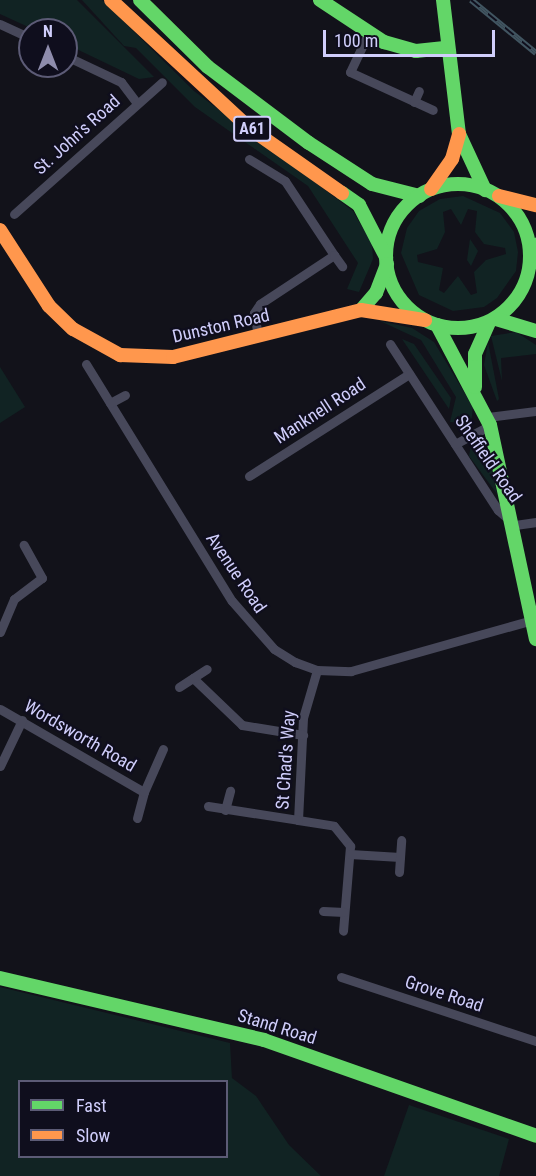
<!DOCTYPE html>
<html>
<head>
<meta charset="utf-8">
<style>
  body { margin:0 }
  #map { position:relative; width:536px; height:1176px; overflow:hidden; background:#12121a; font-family:"Roboto Condensed",sans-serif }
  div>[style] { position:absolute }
  .green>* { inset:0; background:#112323 }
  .street>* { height:9px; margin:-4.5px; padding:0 4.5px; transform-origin:4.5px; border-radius:4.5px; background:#47485a }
  .fast>* { height:14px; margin:-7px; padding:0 7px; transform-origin:7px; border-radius:7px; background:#63d668 }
  .fast>.ring { margin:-7px; padding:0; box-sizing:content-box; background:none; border:14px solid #63d668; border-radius:50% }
  .slow>* { height:14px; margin:-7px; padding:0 7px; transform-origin:7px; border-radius:7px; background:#ff974d }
  .rail>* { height:6px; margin-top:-3px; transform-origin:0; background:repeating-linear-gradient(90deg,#0f0e1d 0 11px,#415561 0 22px); box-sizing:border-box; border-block:2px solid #415561 }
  span { translate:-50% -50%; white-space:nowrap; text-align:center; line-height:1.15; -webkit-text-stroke:4.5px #0f0e1d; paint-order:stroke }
  .shield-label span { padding:2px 4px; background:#0f0e1d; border:2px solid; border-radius:4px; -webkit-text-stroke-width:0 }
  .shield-label { font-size:16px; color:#d0cefb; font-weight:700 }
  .street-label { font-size:18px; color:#d0cefb }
  .legend { position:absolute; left:18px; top:1080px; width:210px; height:78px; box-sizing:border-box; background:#0f0e1d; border:2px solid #5c5b76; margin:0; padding:8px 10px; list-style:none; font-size:18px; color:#d0cefb }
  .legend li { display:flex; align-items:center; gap:12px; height:30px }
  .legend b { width:30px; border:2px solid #5c5b76 }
  .north { position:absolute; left:18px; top:18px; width:60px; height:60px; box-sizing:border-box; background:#0f0e1d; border:2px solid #5c5b76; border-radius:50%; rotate:0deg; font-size:16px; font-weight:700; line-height:24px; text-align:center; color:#d0cefb }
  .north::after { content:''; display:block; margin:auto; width:21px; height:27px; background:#8e8cac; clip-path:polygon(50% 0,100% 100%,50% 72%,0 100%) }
  .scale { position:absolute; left:323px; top:30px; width:172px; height:27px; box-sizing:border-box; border:3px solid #d0cefb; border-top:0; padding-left:8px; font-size:18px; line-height:21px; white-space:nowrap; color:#d0cefb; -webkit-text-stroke:4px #0f0e1d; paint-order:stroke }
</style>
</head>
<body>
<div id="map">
  <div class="green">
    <i style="clip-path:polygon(0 0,77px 0,154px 77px,139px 79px,66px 44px,66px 30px,35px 30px,0 14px)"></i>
    <i style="clip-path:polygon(82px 0,102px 0,194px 91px,353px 211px,372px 244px,373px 259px,359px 292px,347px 289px,358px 263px,308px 186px,195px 107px,136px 48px,124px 46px)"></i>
    <i style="clip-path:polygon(evenodd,463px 196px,500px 213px,514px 232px,518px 252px,516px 271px,497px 298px,484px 307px,453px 311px,419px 295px,401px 253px,407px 228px,419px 211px,440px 199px,463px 196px,451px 209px,461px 225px,468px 209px,477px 211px,475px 232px,484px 244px,505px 248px,506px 254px,486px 260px,474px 272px,477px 293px,471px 295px,458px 276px,444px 293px,439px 290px,443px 268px,418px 262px,417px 255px,437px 249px,445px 232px,443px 212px,451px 209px)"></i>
    <i style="clip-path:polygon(470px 239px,478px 251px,471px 266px,467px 260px)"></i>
    <i style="clip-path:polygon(380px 321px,412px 328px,434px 342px,473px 407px,471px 424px,450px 422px,456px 397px,421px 340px)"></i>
    <i style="clip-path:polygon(516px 332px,536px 345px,536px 354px,501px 358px,502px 381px,491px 336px)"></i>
    <i style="clip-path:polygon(402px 339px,414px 344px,451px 398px,449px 409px)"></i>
    <i style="clip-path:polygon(488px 342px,499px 399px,497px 401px,484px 365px)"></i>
    <i style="clip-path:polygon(0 367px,25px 407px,0 423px)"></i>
    <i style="clip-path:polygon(483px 443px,492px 470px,497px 494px,469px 456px,471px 445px)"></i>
    <i style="clip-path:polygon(evenodd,0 987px,230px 1043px,232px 1078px,256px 1096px,289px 1145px,321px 1176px,0 1176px,0 987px,20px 1082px,226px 1082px,226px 1156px,20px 1156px,20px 1082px)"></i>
    <i style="clip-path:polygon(409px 1105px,509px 1139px,499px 1176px,384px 1176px)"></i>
  </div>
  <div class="street">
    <i style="left:0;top:24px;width:33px;rotate:25deg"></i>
    <i style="left:368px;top:34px;width:42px;rotate:115.3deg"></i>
    <i style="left:350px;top:72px;width:91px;rotate:24.6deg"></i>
    <i style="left:66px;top:56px;width:61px;rotate:25.3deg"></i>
    <i style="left:121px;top:82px;width:26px;rotate:53deg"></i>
    <i style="left:414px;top:102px;width:12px;rotate:-66deg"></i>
    <i style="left:249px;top:159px;width:42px;rotate:31.4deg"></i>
    <i style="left:285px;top:181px;width:89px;rotate:56.5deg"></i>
    <i style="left:334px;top:255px;width:89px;rotate:146.5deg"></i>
    <i style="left:260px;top:304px;width:11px;rotate:124deg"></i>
    <i style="left:254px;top:313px;width:23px;rotate:80deg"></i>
    <i style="left:14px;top:214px;width:198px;rotate:-41.7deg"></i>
    <i style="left:334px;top:255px;width:14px;rotate:54deg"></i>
    <i style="left:390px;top:344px;width:198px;rotate:57deg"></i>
    <i style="left:498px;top:510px;width:23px;rotate:41deg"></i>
    <i style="left:515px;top:525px;width:21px;rotate:-8deg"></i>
    <i style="left:86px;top:364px;width:278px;rotate:58.4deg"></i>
    <i style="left:232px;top:601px;width:64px;rotate:48.8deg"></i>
    <i style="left:274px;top:649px;width:25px;rotate:32deg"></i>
    <i style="left:295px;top:662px;width:23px;rotate:20deg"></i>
    <i style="left:317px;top:670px;width:34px;rotate:2deg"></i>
    <i style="left:351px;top:671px;width:188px;rotate:-15.7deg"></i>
    <i style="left:110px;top:403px;width:17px;rotate:-28deg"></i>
    <i style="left:488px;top:417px;width:48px;rotate:-7.1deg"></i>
    <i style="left:455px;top:444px;width:40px;rotate:-28deg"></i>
    <i style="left:249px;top:476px;width:190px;rotate:-32.5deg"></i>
    <i style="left:0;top:632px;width:36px;rotate:-67deg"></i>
    <i style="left:14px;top:599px;width:35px;rotate:-37deg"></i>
    <i style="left:42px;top:578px;width:38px;rotate:-119deg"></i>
    <i style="left:317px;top:670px;width:50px;rotate:106.3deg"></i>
    <i style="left:303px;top:718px;width:102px;rotate:92.8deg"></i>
    <i style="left:298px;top:820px;width:36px;rotate:9deg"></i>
    <i style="left:334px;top:826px;width:26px;rotate:51deg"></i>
    <i style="left:350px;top:846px;width:85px;rotate:94.7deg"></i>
    <i style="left:193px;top:678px;width:68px;rotate:43.8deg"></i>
    <i style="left:242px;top:725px;width:62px;rotate:9.3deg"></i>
    <i style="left:179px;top:687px;width:33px;rotate:-33deg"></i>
    <i style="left:0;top:709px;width:166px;rotate:30deg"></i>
    <i style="left:144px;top:792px;width:27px;rotate:105deg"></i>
    <i style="left:0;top:766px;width:51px;rotate:-64.4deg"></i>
    <i style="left:144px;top:792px;width:47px;rotate:-66.2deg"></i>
    <i style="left:208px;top:806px;width:91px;rotate:8.8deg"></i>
    <i style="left:225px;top:810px;width:20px;rotate:-75deg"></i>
    <i style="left:350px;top:854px;width:50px;rotate:3.4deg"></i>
    <i style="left:399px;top:872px;width:32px;rotate:-86deg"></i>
    <i style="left:323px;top:911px;width:21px;rotate:3deg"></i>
    <i style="left:341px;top:977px;width:205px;rotate:18.2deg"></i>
  </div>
  <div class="fast">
    <i style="left:140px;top:0;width:95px;rotate:44.6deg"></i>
    <i style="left:208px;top:67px;width:126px;rotate:37deg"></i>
    <i style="left:309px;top:143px;width:75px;rotate:33.1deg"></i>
    <i style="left:372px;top:184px;width:49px;rotate:14.3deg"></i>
    <i style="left:320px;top:0;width:77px;rotate:33.3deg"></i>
    <i style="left:384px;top:42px;width:33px;rotate:16deg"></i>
    <i style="left:416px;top:51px;width:31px;rotate:-6deg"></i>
    <i style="left:443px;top:0;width:135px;rotate:83.2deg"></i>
    <i style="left:459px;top:134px;width:62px;rotate:65.1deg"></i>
    <i class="ring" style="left:386px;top:184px;width:130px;height:130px"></i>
    <i style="left:342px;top:193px;width:21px;rotate:35deg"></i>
    <i style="left:359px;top:205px;width:59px;rotate:62.6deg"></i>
    <i style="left:530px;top:256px;width:13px;rotate:-61deg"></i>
    <i style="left:361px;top:310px;width:23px;rotate:-49deg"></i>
    <i style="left:376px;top:293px;width:31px;rotate:-69deg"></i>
    <i style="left:496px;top:319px;width:42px;rotate:16.7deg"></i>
    <i style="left:437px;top:325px;width:113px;rotate:62.1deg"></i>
    <i style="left:490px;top:425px;width:219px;rotate:77.9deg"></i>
    <i style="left:475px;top:387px;width:33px;rotate:-90deg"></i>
    <i style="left:475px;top:354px;width:35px;rotate:-66deg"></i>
    <i style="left:0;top:978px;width:271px;rotate:13.2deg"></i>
    <i style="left:264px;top:1040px;width:288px;rotate:19.4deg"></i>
  </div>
  <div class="slow">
    <i style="left:111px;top:0;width:187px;rotate:42.8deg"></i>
    <i style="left:248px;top:127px;width:115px;rotate:35.1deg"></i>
    <i style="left:431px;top:189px;width:37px;rotate:-55deg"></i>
    <i style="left:452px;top:159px;width:26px;rotate:-74deg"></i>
    <i style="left:499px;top:196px;width:38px;rotate:14deg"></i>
    <i style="left:0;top:230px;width:90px;rotate:57.2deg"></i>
    <i style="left:49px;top:306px;width:33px;rotate:44deg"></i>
    <i style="left:73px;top:329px;width:54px;rotate:29deg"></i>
    <i style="left:120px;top:355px;width:53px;rotate:2.2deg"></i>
    <i style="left:173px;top:357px;width:194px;rotate:-14deg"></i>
    <i style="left:361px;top:310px;width:65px;rotate:8.9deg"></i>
  </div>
  <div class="rail">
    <i style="left:471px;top:0;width:84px;rotate:39.2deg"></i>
  </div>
  <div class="shield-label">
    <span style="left:252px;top:129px">A61</span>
  </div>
  <div class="street-label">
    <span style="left:77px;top:135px;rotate:-42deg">St. John's Road</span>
    <span style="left:221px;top:326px;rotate:-13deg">Dunston Road</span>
    <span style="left:320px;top:411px;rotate:-33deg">Manknell Road</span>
    <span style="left:488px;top:459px;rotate:55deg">Sheffield Road</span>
    <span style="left:236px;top:573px;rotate:56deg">Avenue Road</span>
    <span style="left:80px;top:736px;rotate:30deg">Wordsworth Road</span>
    <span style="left:286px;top:760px;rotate:-86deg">St Chad's Way</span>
    <span style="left:444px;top:994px;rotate:18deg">Grove Road</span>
    <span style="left:277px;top:1027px;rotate:17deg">Stand Road</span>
  </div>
  <ul class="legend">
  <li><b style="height:8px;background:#63d668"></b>Fast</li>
  <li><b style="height:8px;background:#ff974d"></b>Slow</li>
  </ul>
  <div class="north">N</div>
  <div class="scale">100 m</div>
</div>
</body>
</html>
